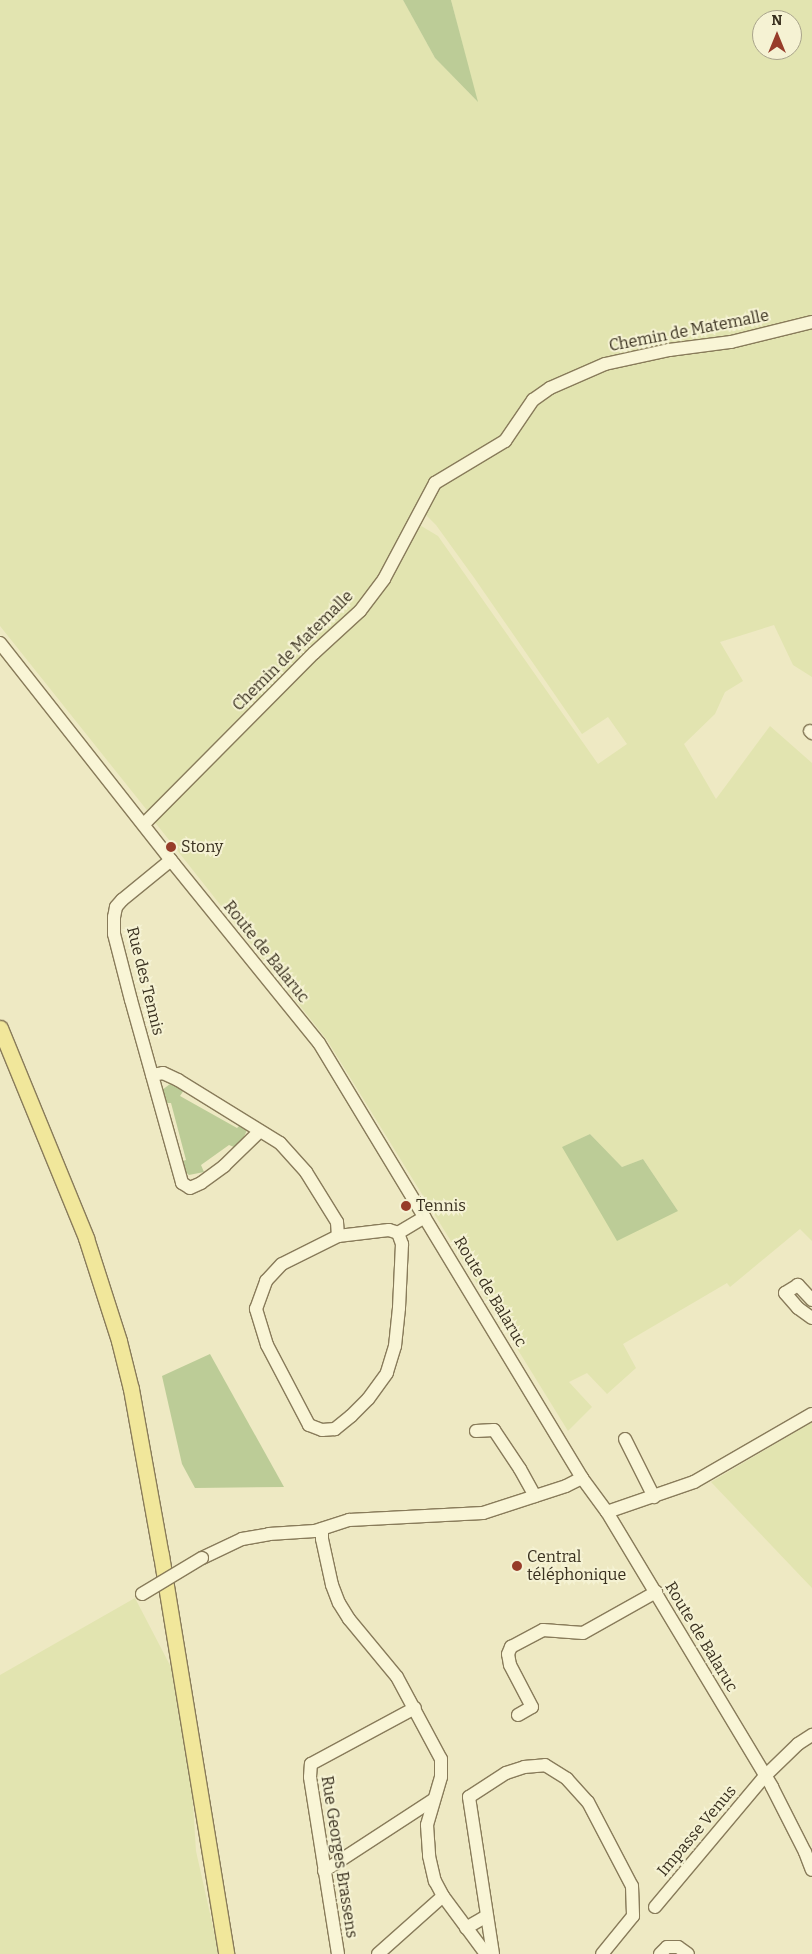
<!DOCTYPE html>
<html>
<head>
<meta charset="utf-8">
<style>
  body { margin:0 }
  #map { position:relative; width:812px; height:1954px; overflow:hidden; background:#eee9c3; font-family:Bitter,serif }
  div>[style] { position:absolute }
  .farmland>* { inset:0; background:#e2e4b0 }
  .green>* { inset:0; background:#bccc97 }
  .roads { filter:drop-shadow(1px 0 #887b5a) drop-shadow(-1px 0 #887b5a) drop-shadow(0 1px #887b5a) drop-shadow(0 -1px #887b5a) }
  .minor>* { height:12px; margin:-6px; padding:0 6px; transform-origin:6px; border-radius:6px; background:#f9f5d6 }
  .major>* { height:15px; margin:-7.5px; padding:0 7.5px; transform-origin:7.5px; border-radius:7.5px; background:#f1e79b }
  .bridges { filter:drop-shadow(1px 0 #887b5a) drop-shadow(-1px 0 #887b5a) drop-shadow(0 1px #887b5a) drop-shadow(0 -1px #887b5a) }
  .minor-bridge>* { height:12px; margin:-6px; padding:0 6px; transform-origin:6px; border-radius:6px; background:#f9f5d6 }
  .dots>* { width:14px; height:14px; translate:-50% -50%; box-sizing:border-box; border:2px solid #f5f2d3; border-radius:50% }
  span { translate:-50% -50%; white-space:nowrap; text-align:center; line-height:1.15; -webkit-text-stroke:4px #f5f2d3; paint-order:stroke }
  .street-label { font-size:16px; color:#382f1e }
  .poi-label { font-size:16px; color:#382f1e }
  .left { translate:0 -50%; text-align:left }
  .north { position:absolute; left:752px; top:10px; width:50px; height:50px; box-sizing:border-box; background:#f5f2d3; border:1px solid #a9a48b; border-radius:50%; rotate:0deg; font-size:14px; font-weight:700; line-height:20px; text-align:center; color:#382f1e }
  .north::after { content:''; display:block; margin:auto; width:18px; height:22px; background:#973d2a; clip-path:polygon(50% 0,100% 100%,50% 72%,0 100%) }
</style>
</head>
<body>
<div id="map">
  <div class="farmland">
    <i style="clip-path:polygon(evenodd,0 0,403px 0,435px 58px,477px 101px,451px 0,812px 0,812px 317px,553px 382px,502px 437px,432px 480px,381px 577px,356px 609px,150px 814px,0 626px,0 0,762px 20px,792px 20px,792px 50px,762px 50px,762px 20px)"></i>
    <i style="clip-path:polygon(evenodd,812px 325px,812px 677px,793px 665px,774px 625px,720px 642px,743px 681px,725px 692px,715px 714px,684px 744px,716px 799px,770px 726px,812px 763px,812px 1241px,800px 1229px,730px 1287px,727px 1283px,623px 1344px,636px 1368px,607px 1394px,587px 1373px,569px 1382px,592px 1407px,568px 1431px,327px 1040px,154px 821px,362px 614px,418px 524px,438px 536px,598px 764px,627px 744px,608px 717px,582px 734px,475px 579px,436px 525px,424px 513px,438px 485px,484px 456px,528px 410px,552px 391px,606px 367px,812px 325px,590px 1134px,622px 1167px,643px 1159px,678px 1211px,563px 1147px,590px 1134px)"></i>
    <i style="clip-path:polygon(812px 1422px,812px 1588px,711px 1482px)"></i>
    <i style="clip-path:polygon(135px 1598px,186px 1696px,196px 1851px,219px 1954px,0 1954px,0 1675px)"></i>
  </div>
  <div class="green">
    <i style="clip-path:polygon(403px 0,451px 0,478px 102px,435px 58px)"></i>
    <i style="clip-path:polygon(170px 1084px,184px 1090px,180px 1096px,237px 1128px,242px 1123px,247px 1130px,242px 1141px,234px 1147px,229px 1145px,201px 1165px,204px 1172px,189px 1175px,182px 1169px,179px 1162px,186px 1160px,171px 1103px,164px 1103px,162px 1090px)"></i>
    <i style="clip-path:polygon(590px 1134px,622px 1167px,643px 1159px,678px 1211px,617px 1241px,562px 1147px)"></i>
    <i style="clip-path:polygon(210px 1354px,284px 1487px,195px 1488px,182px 1464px,162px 1376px)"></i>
  </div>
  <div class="roads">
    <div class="minor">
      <i style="left:0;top:643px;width:281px;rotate:51.8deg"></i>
      <i style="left:174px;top:864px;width:230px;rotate:51deg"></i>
      <i style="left:319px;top:1043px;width:508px;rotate:58.84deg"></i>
      <i style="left:582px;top:1478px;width:42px;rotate:53.7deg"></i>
      <i style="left:607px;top:1512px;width:321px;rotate:59deg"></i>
      <i style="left:772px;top:1787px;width:73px;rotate:63.1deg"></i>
      <i style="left:805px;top:1852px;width:19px;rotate:69deg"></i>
      <i style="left:810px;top:731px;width:3px;rotate:45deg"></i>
      <i style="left:144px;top:824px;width:241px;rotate:-45.2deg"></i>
      <i style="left:314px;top:653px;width:62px;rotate:-42.4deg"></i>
      <i style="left:360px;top:611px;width:40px;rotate:-53deg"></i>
      <i style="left:384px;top:579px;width:109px;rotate:-62deg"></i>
      <i style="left:435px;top:483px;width:82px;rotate:-31deg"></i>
      <i style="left:505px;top:441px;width:50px;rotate:-55.7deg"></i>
      <i style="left:533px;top:400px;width:21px;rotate:-35deg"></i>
      <i style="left:550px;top:388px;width:60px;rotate:-23.6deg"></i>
      <i style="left:605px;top:364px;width:66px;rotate:-12.3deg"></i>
      <i style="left:669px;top:350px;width:63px;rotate:-7.4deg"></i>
      <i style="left:731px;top:342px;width:83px;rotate:-13.9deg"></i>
      <i style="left:171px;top:860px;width:63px;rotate:140.8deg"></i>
      <i style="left:122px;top:900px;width:9px;rotate:131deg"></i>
      <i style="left:116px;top:907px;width:10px;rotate:101deg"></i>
      <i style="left:114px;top:917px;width:17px;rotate:90deg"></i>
      <i style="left:114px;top:934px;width:68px;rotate:75.6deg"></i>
      <i style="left:131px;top:1000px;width:190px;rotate:74.4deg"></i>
      <i style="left:182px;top:1183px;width:9px;rotate:32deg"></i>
      <i style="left:190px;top:1188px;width:12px;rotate:-24deg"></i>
      <i style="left:201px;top:1183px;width:29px;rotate:-36deg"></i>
      <i style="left:224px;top:1166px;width:50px;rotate:-44.2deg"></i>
      <i style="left:152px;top:1075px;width:11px;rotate:-10deg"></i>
      <i style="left:163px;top:1073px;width:17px;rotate:25deg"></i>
      <i style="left:178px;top:1080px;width:120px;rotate:31.7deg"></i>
      <i style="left:280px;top:1143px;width:39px;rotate:48deg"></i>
      <i style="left:306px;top:1172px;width:59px;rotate:58.2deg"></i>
      <i style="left:337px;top:1222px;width:14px;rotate:86deg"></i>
      <i style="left:398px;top:1233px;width:12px;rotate:70deg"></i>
      <i style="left:402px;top:1244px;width:64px;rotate:92.7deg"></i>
      <i style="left:399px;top:1308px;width:38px;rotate:96deg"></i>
      <i style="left:395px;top:1346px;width:28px;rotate:107deg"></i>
      <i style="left:387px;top:1373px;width:32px;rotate:126deg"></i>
      <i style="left:368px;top:1399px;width:24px;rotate:135deg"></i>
      <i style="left:351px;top:1416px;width:21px;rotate:141deg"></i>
      <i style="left:335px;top:1429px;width:13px;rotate:176deg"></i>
      <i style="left:322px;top:1430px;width:14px;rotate:-159deg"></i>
      <i style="left:309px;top:1425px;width:90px;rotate:-117.7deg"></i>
      <i style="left:267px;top:1345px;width:38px;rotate:-107deg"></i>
      <i style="left:256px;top:1309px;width:30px;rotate:-70deg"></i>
      <i style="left:266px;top:1281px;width:23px;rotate:-47deg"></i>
      <i style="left:282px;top:1264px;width:63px;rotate:-26.6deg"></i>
      <i style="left:338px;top:1236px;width:51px;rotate:-6.7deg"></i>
      <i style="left:389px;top:1230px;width:9px;rotate:18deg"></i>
      <i style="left:398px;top:1233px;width:31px;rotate:-31deg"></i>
      <i style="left:812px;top:1300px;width:21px;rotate:-133deg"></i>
      <i style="left:798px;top:1285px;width:15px;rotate:148deg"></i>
      <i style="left:785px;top:1293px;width:20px;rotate:49deg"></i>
      <i style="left:798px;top:1308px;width:17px;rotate:36deg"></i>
      <i style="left:476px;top:1431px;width:18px;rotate:-3deg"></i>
      <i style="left:494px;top:1430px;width:47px;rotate:56.3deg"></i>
      <i style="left:520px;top:1469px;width:31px;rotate:61deg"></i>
      <i style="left:625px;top:1439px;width:65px;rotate:63.4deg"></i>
      <i style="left:607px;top:1512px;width:92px;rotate:-19deg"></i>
      <i style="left:694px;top:1482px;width:136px;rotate:-30deg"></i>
      <i style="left:322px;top:1529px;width:10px;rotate:90deg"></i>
      <i style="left:322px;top:1539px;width:47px;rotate:77.7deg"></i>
      <i style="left:332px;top:1585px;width:19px;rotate:69deg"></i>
      <i style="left:339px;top:1603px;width:19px;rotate:58deg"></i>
      <i style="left:349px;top:1619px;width:75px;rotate:50.4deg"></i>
      <i style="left:397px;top:1677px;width:93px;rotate:61.8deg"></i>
      <i style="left:441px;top:1759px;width:18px;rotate:90deg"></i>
      <i style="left:441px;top:1777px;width:50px;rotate:106.3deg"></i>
      <i style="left:427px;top:1825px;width:31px;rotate:86deg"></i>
      <i style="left:429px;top:1856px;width:26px;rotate:77deg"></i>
      <i style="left:435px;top:1881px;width:17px;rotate:62deg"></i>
      <i style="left:443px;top:1896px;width:72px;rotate:53.4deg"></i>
      <i style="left:202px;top:1558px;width:44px;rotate:-25.4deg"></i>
      <i style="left:242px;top:1539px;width:27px;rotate:-10deg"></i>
      <i style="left:269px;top:1534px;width:46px;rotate:-3.7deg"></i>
      <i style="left:315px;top:1531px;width:36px;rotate:-18deg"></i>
      <i style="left:349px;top:1520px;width:134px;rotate:-3deg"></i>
      <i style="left:483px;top:1513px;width:87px;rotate:-18deg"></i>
      <i style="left:566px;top:1486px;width:18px;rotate:-27deg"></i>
      <i style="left:518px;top:1715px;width:16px;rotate:-30deg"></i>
      <i style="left:532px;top:1707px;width:47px;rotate:-117.6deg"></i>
      <i style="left:510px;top:1665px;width:11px;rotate:-100deg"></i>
      <i style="left:508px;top:1654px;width:8px;rotate:-67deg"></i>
      <i style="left:511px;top:1647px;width:36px;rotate:-28deg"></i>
      <i style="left:543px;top:1630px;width:40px;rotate:4.3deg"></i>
      <i style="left:583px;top:1633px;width:84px;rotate:-29.3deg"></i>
      <i style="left:324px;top:1871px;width:130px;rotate:-33.1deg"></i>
      <i style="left:655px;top:1907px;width:171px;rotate:-50deg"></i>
      <i style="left:765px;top:1776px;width:46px;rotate:-44.1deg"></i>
      <i style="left:798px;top:1744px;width:17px;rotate:-33deg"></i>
      <i style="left:466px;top:1928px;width:24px;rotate:-30deg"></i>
      <i style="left:338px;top:1954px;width:179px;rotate:-99deg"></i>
      <i style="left:310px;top:1777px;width:13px;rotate:-86deg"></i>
      <i style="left:311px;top:1764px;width:118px;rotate:-28.3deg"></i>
      <i style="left:378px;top:1954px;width:87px;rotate:-41.7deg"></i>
      <i style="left:493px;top:1954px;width:159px;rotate:-98.7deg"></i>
      <i style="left:469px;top:1797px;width:44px;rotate:-33deg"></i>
      <i style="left:506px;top:1773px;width:19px;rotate:-18deg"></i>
      <i style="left:524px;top:1767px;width:21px;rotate:-5deg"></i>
      <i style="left:545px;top:1765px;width:26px;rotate:32deg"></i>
      <i style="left:567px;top:1779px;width:31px;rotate:48deg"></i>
      <i style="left:588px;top:1802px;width:95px;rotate:62.4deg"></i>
      <i style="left:632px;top:1886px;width:30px;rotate:88deg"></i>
      <i style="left:633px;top:1916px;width:49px;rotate:129.2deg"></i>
      <i style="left:660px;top:1954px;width:10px;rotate:-45deg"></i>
      <i style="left:667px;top:1947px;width:11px"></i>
      <i style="left:678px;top:1947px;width:12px;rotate:35deg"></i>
    </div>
    <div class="major">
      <i style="left:0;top:1028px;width:227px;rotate:67.7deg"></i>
      <i style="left:86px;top:1238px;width:108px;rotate:72.2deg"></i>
      <i style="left:119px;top:1341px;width:49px;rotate:76deg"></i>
      <i style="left:131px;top:1389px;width:169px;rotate:79.8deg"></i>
      <i style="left:161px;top:1555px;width:404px;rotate:80.7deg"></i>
    </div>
  </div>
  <div class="bridges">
    <div class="minor-bridge">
      <i style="left:142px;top:1594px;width:70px;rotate:-31deg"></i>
    </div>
  </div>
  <div class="dots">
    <i style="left:171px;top:847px;background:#973d2a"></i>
    <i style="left:406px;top:1206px;background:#973d2a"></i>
    <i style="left:517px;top:1566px;background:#973d2a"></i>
  </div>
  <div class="street-label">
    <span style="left:689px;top:331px;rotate:-11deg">Chemin de Matemalle</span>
    <span style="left:293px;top:651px;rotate:-45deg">Chemin de Matemalle</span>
    <span style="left:266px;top:952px;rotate:51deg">Route de Balaruc</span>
    <span style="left:145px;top:981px;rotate:76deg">Rue des Tennis</span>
    <span style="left:490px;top:1292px;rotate:59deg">Route de Balaruc</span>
    <span style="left:701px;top:1637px;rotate:59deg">Route de Balaruc</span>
    <span style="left:697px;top:1831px;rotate:-50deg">Impasse Venus</span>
    <span style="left:339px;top:1857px;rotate:81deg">Rue Georges Brassens</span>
  </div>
  <div class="poi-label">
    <span class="left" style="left:181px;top:847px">Stony</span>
    <span class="left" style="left:416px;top:1206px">Tennis</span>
    <span class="left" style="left:527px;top:1566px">Central<br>téléphonique</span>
  </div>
  <div class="north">N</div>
</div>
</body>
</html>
